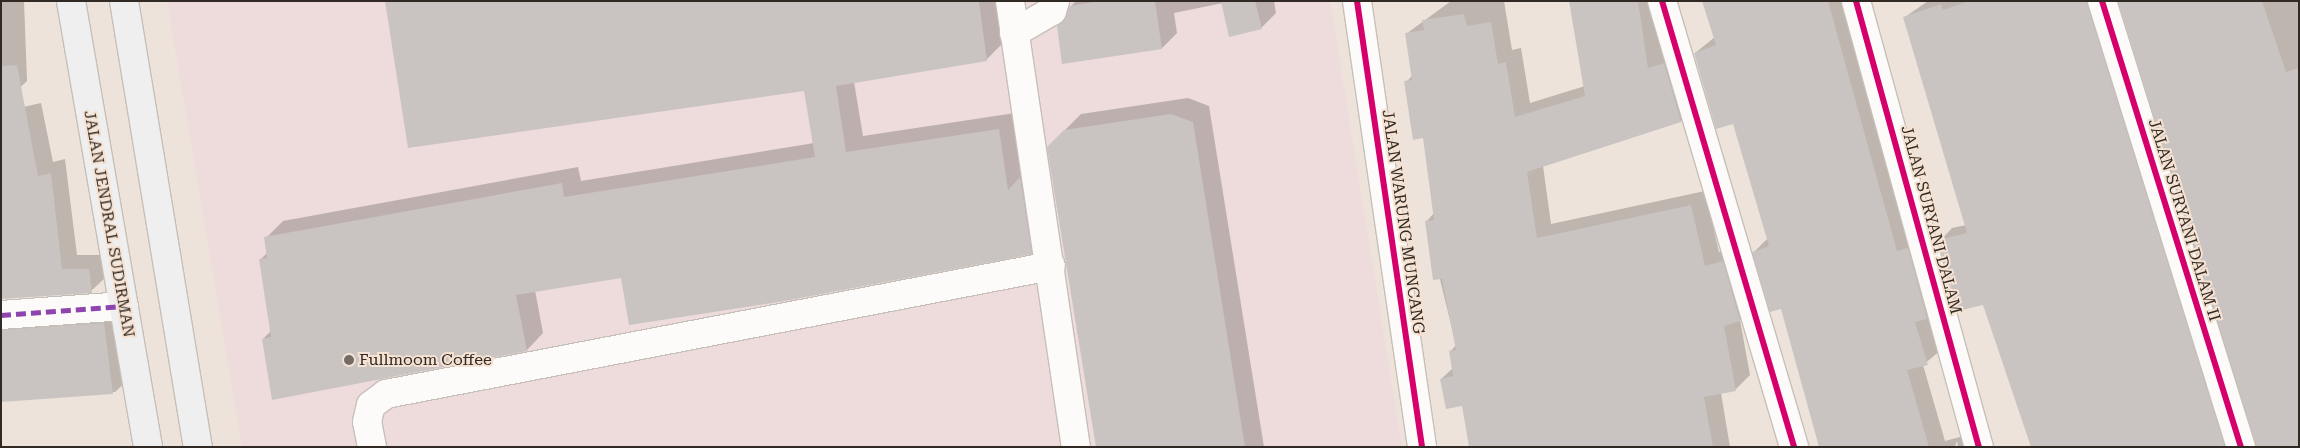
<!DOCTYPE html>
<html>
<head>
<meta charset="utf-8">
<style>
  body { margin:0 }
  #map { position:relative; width:2300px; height:448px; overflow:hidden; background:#ede3da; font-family:"Roboto Serif",serif }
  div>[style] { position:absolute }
  .industrial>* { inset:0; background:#eedbdb }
  .shadow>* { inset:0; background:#0003 }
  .building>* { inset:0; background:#c9c3c2 }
  .roads { filter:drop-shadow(1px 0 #c6bfb8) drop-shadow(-1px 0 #c6bfb8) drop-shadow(0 1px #c6bfb8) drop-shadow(0 -1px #c6bfb8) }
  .minor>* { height:28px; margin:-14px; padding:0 14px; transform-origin:14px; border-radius:14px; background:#fcfbf9 }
  .major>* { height:28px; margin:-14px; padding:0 14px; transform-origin:14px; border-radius:14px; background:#efeff0 }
  .quiet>* { height:5px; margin-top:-2.5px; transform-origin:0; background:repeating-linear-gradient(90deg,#8e44ad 0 10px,transparent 0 15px) }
  .cycleway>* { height:6px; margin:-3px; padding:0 3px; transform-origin:3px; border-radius:3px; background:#d6006c }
  .dots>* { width:14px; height:14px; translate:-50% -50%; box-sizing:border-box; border:2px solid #f5e2d2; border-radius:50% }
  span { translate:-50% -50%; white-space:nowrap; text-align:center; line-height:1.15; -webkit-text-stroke:4px #f5e2d2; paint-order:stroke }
  .street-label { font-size:16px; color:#312a24 }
  .poi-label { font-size:16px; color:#312a24 }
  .left { translate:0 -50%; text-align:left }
  .frame { position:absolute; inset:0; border:2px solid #312a24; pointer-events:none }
</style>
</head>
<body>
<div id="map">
  <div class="industrial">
    <i style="clip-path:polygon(167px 1px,1330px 1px,1402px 447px,242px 447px)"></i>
  </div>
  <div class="shadow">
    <i style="clip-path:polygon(1px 1px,24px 1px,27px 81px,13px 94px,1px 95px)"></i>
    <i style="clip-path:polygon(387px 1px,997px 1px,1003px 43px,986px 60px,854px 82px,863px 136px,1015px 113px,1048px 236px,1031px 253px,622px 277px,535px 290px,543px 333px,527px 350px,263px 339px,271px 331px,260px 260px,267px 253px,266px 238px,283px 221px,578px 167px,581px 181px,814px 143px,805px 89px)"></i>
    <i style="clip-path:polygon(1076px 1px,1274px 1px,1276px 13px,1261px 28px,1223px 3px,1174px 13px,1177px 33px,1162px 48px,1071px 6px)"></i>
    <i style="clip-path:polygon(1451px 1px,1504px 1px,1512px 50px,1521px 48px,1530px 103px,1585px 86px,1570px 1px,1654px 1px,1663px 54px,1679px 49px,1695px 106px,1681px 121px,1543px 166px,1551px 224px,1705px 191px,1719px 252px,1737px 247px,1754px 305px,1740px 320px,1750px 375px,1735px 390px,1721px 393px,1730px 447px,1470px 447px,1463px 404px,1441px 379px,1453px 368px,1450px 352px,1456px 345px,1426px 222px,1434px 213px,1424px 137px,1406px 82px,1413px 75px,1406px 34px)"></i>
    <i style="clip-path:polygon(1703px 1px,1845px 1px,1941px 350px,1923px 365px,1945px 441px,1971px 434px,1973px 447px,1958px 447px,1957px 441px,1955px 447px,1820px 447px,1782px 308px,1754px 252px,1768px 238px,1734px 123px,1695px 53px,1715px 37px)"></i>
    <i style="clip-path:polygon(1928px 1px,2102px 1px,2243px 447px,2032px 447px,1984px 303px,1940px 241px,1952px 228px,1966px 225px,1905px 17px)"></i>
    <i style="clip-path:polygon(2120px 1px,2299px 1px,2299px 447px)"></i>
    <i style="clip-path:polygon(1188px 98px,1209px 106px,1264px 447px,1097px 447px,1065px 130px,1081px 114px)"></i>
    <i style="clip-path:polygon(41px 103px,53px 162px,65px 159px,77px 255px,103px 255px,106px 277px,91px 291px,1px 298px,1px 112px)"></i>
    <i style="clip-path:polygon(1px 298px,2px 309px,119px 309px,130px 378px,115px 392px,1px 401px)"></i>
  </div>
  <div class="building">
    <i style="clip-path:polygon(385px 1px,979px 1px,987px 61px,836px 86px,846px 152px,999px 129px,1008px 190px,1020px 177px,1032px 254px,785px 301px,629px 325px,621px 278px,516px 295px,527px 351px,272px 400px,262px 339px,271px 337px,259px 259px,267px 258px,264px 237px,562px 183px,564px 197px,815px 157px,804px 91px,408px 148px)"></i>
    <i style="clip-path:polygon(1099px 1px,1155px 1px,1162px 49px,1062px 64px,1057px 26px,1070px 6px)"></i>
    <i style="clip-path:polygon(1221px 1px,1255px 1px,1262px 29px,1229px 37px)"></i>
    <i style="clip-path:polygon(1569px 1px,1638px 1px,1648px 68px,1664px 63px,1681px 122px,1527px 172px,1537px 238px,1691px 205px,1705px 266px,1723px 261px,1740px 321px,1724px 326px,1736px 391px,1704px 397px,1713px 447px,1469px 447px,1462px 406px,1446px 409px,1440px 379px,1453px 376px,1449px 351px,1456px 350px,1442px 279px,1433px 280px,1425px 221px,1434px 220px,1423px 138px,1413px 140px,1404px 81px,1412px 80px,1405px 33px,1424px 30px,1422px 20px,1464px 14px,1467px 26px,1491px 22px,1498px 64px,1506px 62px,1515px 117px,1585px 96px)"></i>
    <i style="clip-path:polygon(1702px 1px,1828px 1px,1897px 251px,1908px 248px,1927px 319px,1915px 322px,1928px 365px,1907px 370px,1929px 447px,1819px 447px,1781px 309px,1770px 312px,1752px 252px,1769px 246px,1733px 124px,1716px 129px,1694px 53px,1716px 45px)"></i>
    <i style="clip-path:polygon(1969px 1px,2087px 1px,2225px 447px,2031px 447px,1983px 305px,1958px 311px,1938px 240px,1967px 233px,1903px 17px,1941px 4px,1943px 10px)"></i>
    <i style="clip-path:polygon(2118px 1px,2262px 1px,2286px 72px,2299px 68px,2299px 447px,2256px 447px)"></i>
    <i style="clip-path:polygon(17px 65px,38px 176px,51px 173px,62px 269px,89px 269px,92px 293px,1px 299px,1px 66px)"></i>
    <i style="clip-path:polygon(1171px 114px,1193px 122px,1245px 447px,1096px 447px,1047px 147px,1064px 130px)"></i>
    <i style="clip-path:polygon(104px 323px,113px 394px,1px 402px,1px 330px)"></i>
  </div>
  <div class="roads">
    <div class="minor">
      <i style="left:1010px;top:1px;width:451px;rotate:81.6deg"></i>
      <i style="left:1357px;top:1px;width:451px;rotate:81.7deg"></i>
      <i style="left:1662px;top:1px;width:465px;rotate:73.5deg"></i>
      <i style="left:1856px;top:1px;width:463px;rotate:74.6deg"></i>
      <i style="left:2102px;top:1px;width:467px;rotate:72.7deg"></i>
      <i style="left:1014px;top:33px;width:44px;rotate:-30.1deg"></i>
      <i style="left:1052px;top:11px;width:10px;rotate:-73deg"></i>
      <i style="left:1px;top:315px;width:123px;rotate:-4.2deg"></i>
      <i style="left:372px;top:447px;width:25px;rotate:-101deg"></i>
      <i style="left:367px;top:422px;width:17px;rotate:-77deg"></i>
      <i style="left:371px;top:405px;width:19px;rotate:-36deg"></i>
      <i style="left:386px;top:394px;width:677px;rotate:-10.9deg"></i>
    </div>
    <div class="major">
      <i style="left:71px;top:1px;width:453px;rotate:80.2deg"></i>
      <i style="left:124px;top:1px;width:452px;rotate:80.6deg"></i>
    </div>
  </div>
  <div class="quiet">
    <i style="left:1px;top:315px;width:123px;rotate:-4.2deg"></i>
  </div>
  <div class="cycleway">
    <i style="left:1357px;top:1px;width:451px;rotate:81.7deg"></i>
    <i style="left:1662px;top:1px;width:465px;rotate:73.5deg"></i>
    <i style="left:1856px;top:1px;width:463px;rotate:74.6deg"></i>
    <i style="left:2102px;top:1px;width:467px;rotate:72.7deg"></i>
  </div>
  <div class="dots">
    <i style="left:349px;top:360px;background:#736b64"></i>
  </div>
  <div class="street-label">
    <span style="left:1931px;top:220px;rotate:75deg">JALAN SURYANI DALAM</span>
    <span style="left:2184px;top:220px;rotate:73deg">JALAN SURYANI DALAM II</span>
    <span style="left:1403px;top:222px;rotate:82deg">JALAN WARUNG MUNCANG</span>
    <span style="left:109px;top:224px;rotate:80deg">JALAN JENDRAL SUDIRMAN</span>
  </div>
  <div class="poi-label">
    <span class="left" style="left:359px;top:360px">Fullmoom Coffee</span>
  </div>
  <div class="frame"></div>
</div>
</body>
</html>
